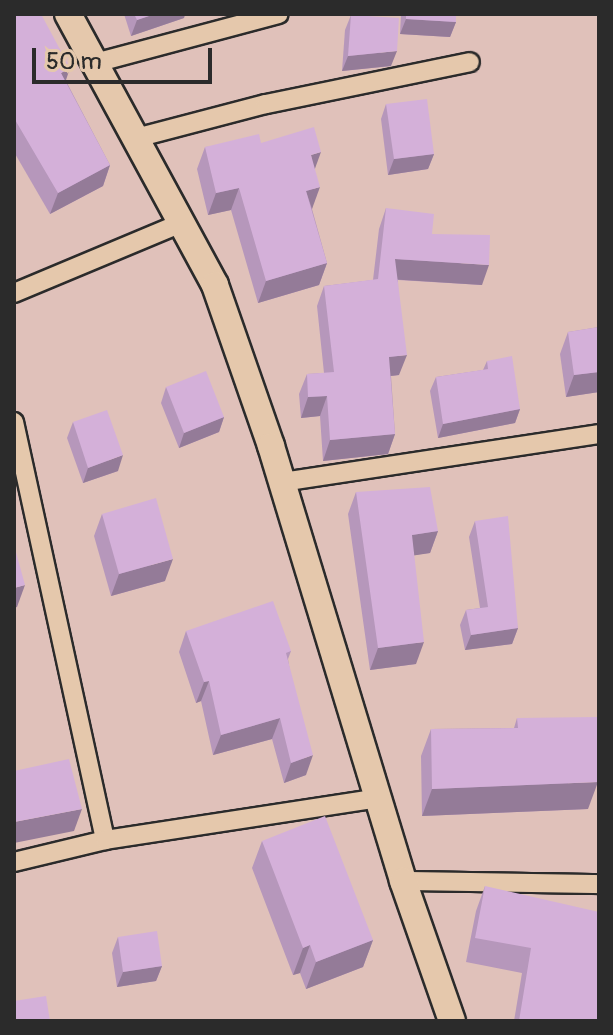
<!DOCTYPE html>
<html>
<head>
<meta charset="utf-8">
<style>
  body { margin:0 }
  #map { position:relative; width:613px; height:1035px; overflow:hidden; background:#e0c1ba; font-family:Pangolin,sans-serif }
  div>[style] { position:absolute }
  .roads { filter:drop-shadow(2px 0 #2b2b2b) drop-shadow(-2px 0 #2b2b2b) drop-shadow(0 2px #2b2b2b) drop-shadow(0 -2px #2b2b2b) }
  .street>* { height:18px; margin:-9px; padding:0 9px; transform-origin:9px; border-radius:9px; background:#e5c8ac }
  .secondary>* { height:26px; margin:-13px; padding:0 13px; transform-origin:13px; border-radius:13px; background:#e5c8ac }
  .wall>* { inset:0; background:#b697bb }
  .shaded-wall>* { inset:0; background:#947b98 }
  .building>* { inset:0; background:#d4b0d9 }
  span { translate:-50% -50%; white-space:nowrap; text-align:center; line-height:1.15; -webkit-text-stroke:7px #e5c8ac; paint-order:stroke }
  .frame { position:absolute; inset:0; border:16px solid #2b2b2b; pointer-events:none }
  .scale { position:absolute; left:32px; top:48px; width:180px; height:36px; box-sizing:border-box; border:4px solid #2b2b2b; border-top:0; padding-left:10px; font-size:24px; line-height:28px; white-space:nowrap; color:#2b2b2b; -webkit-text-stroke:6px #e5c8ac; paint-order:stroke }
</style>
</head>
<body>
<div id="map">
  <div class="roads">
    <div class="street">
      <i style="left:95px;top:63px;width:190px;rotate:-14.9deg"></i>
      <i style="left:136px;top:138px;width:134px;rotate:-14.7deg"></i>
      <i style="left:266px;top:104px;width:208px;rotate:-11.6deg"></i>
      <i style="left:14px;top:293px;width:181px;rotate:-22.7deg"></i>
      <i style="left:14px;top:422px;width:428px;rotate:77.7deg"></i>
      <i style="left:282px;top:482px;width:321px;rotate:-8.6deg"></i>
      <i style="left:14px;top:862px;width:94px;rotate:-13.6deg"></i>
      <i style="left:105px;top:840px;width:276px;rotate:-8.7deg"></i>
      <i style="left:403px;top:881px;width:196px;rotate:0.9deg"></i>
    </div>
    <div class="secondary">
      <i style="left:68px;top:14px;width:308px;rotate:61.5deg"></i>
      <i style="left:215px;top:285px;width:170px;rotate:70.8deg"></i>
      <i style="left:271px;top:446px;width:455px;rotate:73.1deg"></i>
      <i style="left:403px;top:881px;width:148px;rotate:70.7deg"></i>
    </div>
  </div>
  <div class="wall">
    <i style="clip-path:polygon(14px 14px,66px 81px,110px 165px,103px 186px,50px 214px,14px 152px)"></i>
    <i style="clip-path:polygon(124px 14px,185px 14px,184px 18px,131px 36px)"></i>
    <i style="clip-path:polygon(401px 14px,456px 14px,456px 22px,450px 37px,400px 34px)"></i>
    <i style="clip-path:polygon(351px 15px,391px 66px,342px 71px,345px 30px)"></i>
    <i style="clip-path:polygon(386px 104px,434px 154px,428px 169px,388px 175px,381px 119px)"></i>
    <i style="clip-path:polygon(261px 143px,315px 169px,312px 209px,327px 263px,319px 285px,258px 303px,231px 210px,208px 215px,197px 169px,205px 147px)"></i>
    <i style="clip-path:polygon(386px 208px,432px 234px,482px 285px,398px 280px,399px 375px,391px 376px,395px 434px,388px 454px,323px 461px,320px 416px,301px 418px,299px 394px,307px 374px,324px 373px,317px 306px,324px 286px,373px 280px,379px 229px)"></i>
    <i style="clip-path:polygon(599px 327px,599px 392px,566px 397px,560px 354px,568px 332px)"></i>
    <i style="clip-path:polygon(487px 361px,520px 409px,515px 423px,438px 438px,430px 391px,436px 377px,483px 370px)"></i>
    <i style="clip-path:polygon(166px 387px,224px 417px,219px 432px,179px 448px,161px 403px)"></i>
    <i style="clip-path:polygon(73px 422px,118px 471px,83px 483px,67px 438px)"></i>
    <i style="clip-path:polygon(356px 492px,438px 531px,430px 553px,414px 555px,416px 664px,370px 670px,348px 514px)"></i>
    <i style="clip-path:polygon(102px 514px,165px 581px,111px 596px,94px 536px)"></i>
    <i style="clip-path:polygon(475px 521px,518px 628px,512px 644px,465px 650px,460px 625px,466px 610px,480px 608px,469px 537px)"></i>
    <i style="clip-path:polygon(186px 631px,291px 651px,288px 659px,306px 775px,284px 783px,272px 739px,213px 755px,201px 701px,196px 703px,179px 652px)"></i>
    <i style="clip-path:polygon(517px 718px,588px 809px,422px 816px,421px 756px,431px 729px,514px 728px)"></i>
    <i style="clip-path:polygon(262px 841px,373px 940px,363px 967px,306px 989px,300px 973px,293px 975px,252px 868px)"></i>
    <i style="clip-path:polygon(485px 886px,599px 1021px,514px 1021px,522px 973px,466px 962px,476px 911px)"></i>
    <i style="clip-path:polygon(118px 937px,162px 966px,156px 981px,117px 987px,112px 953px)"></i>
  </div>
  <div class="shaded-wall">
    <i style="clip-path:polygon(155px 14px,185px 14px,184px 18px,131px 36px,137px 20px)"></i>
    <i style="clip-path:polygon(406px 19px,456px 22px,450px 37px,400px 34px)"></i>
    <i style="clip-path:polygon(397px 51px,391px 66px,342px 71px,348px 56px)"></i>
    <i style="clip-path:polygon(70px 68px,63px 89px,61px 73px)"></i>
    <i style="clip-path:polygon(321px 152px,313px 174px,311px 155px)"></i>
    <i style="clip-path:polygon(434px 154px,428px 169px,388px 175px,394px 159px)"></i>
    <i style="clip-path:polygon(110px 165px,103px 186px,50px 214px,58px 193px)"></i>
    <i style="clip-path:polygon(320px 187px,312px 209px,306px 191px)"></i>
    <i style="clip-path:polygon(239px 188px,231px 210px,208px 215px,216px 193px)"></i>
    <i style="clip-path:polygon(395px 259px,489px 265px,482px 285px,388px 279px)"></i>
    <i style="clip-path:polygon(327px 263px,319px 285px,258px 303px,266px 281px)"></i>
    <i style="clip-path:polygon(407px 355px,399px 375px,382px 377px,389px 357px)"></i>
    <i style="clip-path:polygon(599px 372px,599px 392px,566px 397px,574px 375px)"></i>
    <i style="clip-path:polygon(327px 396px,320px 416px,301px 418px,308px 397px)"></i>
    <i style="clip-path:polygon(520px 409px,515px 423px,438px 438px,443px 424px)"></i>
    <i style="clip-path:polygon(224px 417px,219px 432px,179px 448px,184px 433px)"></i>
    <i style="clip-path:polygon(395px 434px,388px 454px,323px 461px,330px 440px)"></i>
    <i style="clip-path:polygon(123px 455px,118px 471px,83px 483px,88px 468px)"></i>
    <i style="clip-path:polygon(438px 531px,430px 553px,404px 557px,412px 535px)"></i>
    <i style="clip-path:polygon(173px 559px,165px 581px,111px 596px,119px 574px)"></i>
    <i style="clip-path:polygon(25px 585px,17px 607px,14px 608px,14px 588px)"></i>
    <i style="clip-path:polygon(518px 628px,512px 644px,465px 650px,471px 635px)"></i>
    <i style="clip-path:polygon(424px 642px,416px 664px,370px 670px,378px 648px)"></i>
    <i style="clip-path:polygon(209px 681px,201px 701px,196px 703px,204px 682px)"></i>
    <i style="clip-path:polygon(280px 718px,272px 739px,213px 755px,221px 735px)"></i>
    <i style="clip-path:polygon(313px 755px,306px 775px,284px 783px,291px 763px)"></i>
    <i style="clip-path:polygon(598px 782px,588px 809px,422px 816px,432px 789px)"></i>
    <i style="clip-path:polygon(82px 809px,74px 831px,14px 843px,14px 822px)"></i>
    <i style="clip-path:polygon(373px 940px,363px 967px,306px 989px,316px 962px)"></i>
    <i style="clip-path:polygon(310px 945px,300px 973px,293px 975px,303px 948px)"></i>
    <i style="clip-path:polygon(162px 966px,156px 981px,117px 987px,123px 972px)"></i>
  </div>
  <div class="building">
    <i style="clip-path:polygon(14px 14px,41px 14px,70px 68px,61px 73px,110px 165px,58px 193px,14px 118px)"></i>
    <i style="clip-path:polygon(134px 14px,155px 14px,137px 20px)"></i>
    <i style="clip-path:polygon(406px 14px,456px 14px,456px 22px,406px 19px)"></i>
    <i style="clip-path:polygon(351px 15px,399px 18px,397px 51px,348px 56px)"></i>
    <i style="clip-path:polygon(427px 99px,434px 154px,394px 159px,386px 104px)"></i>
    <i style="clip-path:polygon(314px 127px,321px 152px,311px 155px,320px 187px,306px 191px,327px 263px,266px 281px,239px 188px,216px 193px,205px 147px,259px 134px,261px 143px)"></i>
    <i style="clip-path:polygon(386px 208px,434px 214px,432px 234px,490px 235px,489px 265px,395px 259px,407px 355px,389px 357px,395px 434px,330px 440px,327px 396px,308px 397px,307px 374px,334px 372px,324px 286px,378px 279px)"></i>
    <i style="clip-path:polygon(599px 327px,599px 372px,574px 375px,568px 332px)"></i>
    <i style="clip-path:polygon(512px 356px,520px 409px,443px 424px,436px 377px,488px 369px,487px 361px)"></i>
    <i style="clip-path:polygon(206px 371px,224px 417px,184px 433px,166px 387px)"></i>
    <i style="clip-path:polygon(107px 410px,123px 455px,88px 468px,73px 422px)"></i>
    <i style="clip-path:polygon(430px 487px,438px 531px,412px 535px,424px 642px,378px 648px,356px 492px)"></i>
    <i style="clip-path:polygon(156px 498px,173px 559px,119px 574px,102px 514px)"></i>
    <i style="clip-path:polygon(508px 516px,518px 628px,471px 635px,466px 610px,488px 607px,475px 521px)"></i>
    <i style="clip-path:polygon(14px 545px,25px 585px,14px 588px)"></i>
    <i style="clip-path:polygon(273px 601px,291px 651px,286px 653px,313px 755px,291px 763px,280px 718px,221px 735px,209px 681px,204px 682px,186px 631px)"></i>
    <i style="clip-path:polygon(598px 717px,598px 782px,432px 789px,431px 729px,518px 728px,517px 718px)"></i>
    <i style="clip-path:polygon(69px 759px,82px 809px,14px 822px,14px 771px)"></i>
    <i style="clip-path:polygon(325px 816px,373px 940px,316px 962px,310px 945px,303px 948px,262px 841px)"></i>
    <i style="clip-path:polygon(485px 886px,599px 912px,599px 1021px,519px 1021px,531px 948px,475px 938px)"></i>
    <i style="clip-path:polygon(157px 931px,162px 966px,123px 972px,118px 937px)"></i>
    <i style="clip-path:polygon(46px 996px,50px 1021px,14px 1021px,14px 1001px)"></i>
  </div>
  <div class="frame"></div>
  <div class="scale">50 m</div>
</div>
</body>
</html>
